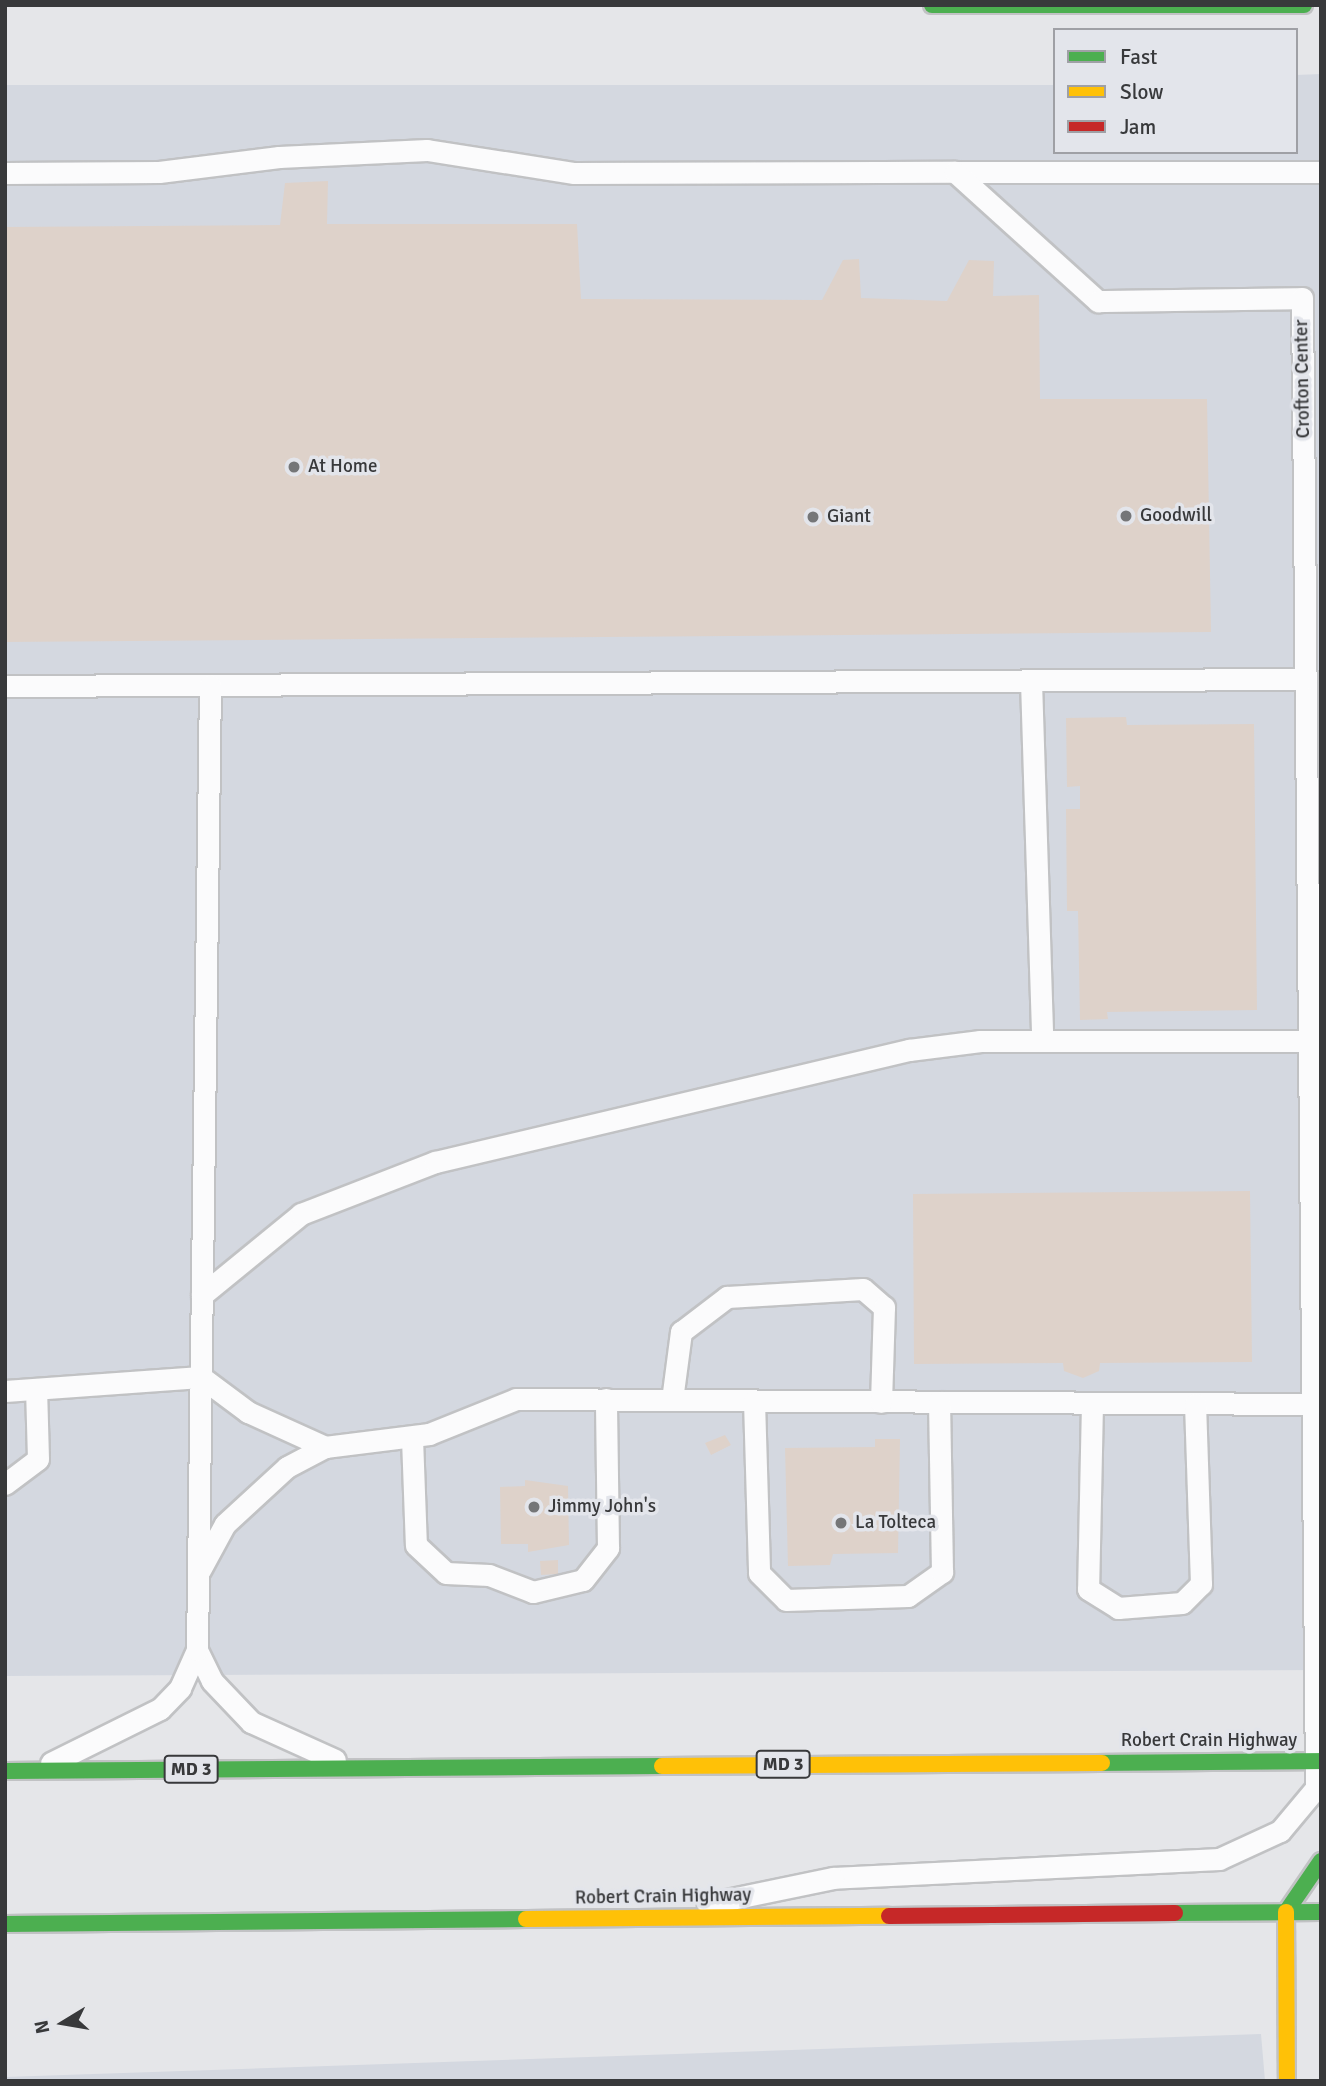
<!DOCTYPE html>
<html>
<head>
<meta charset="utf-8">
<style>
  body { margin:0 }
  #map { position:relative; width:1326px; height:2086px; overflow:hidden; background:#e5e6e9; font-family:Signika,sans-serif }
  div>[style] { position:absolute }
  .built>* { inset:0; background:#d4d8e0 }
  .building>* { inset:0; background:#ded2ca }
  .roads { filter:drop-shadow(2px 0 #c1c2c4) drop-shadow(-2px 0 #c1c2c4) drop-shadow(0 2px #c1c2c4) drop-shadow(0 -2px #c1c2c4) }
  .lane>* { height:21px; margin:-10.5px; padding:0 10.5px; transform-origin:10.5px; border-radius:10.5px; background:#fbfbfc }
  .fast>* { height:16px; margin:-8px; padding:0 8px; transform-origin:8px; border-radius:8px; background:#4caf50 }
  .slow>* { height:16px; margin:-8px; padding:0 8px; transform-origin:8px; border-radius:8px; background:#ffc107 }
  .jam>* { height:16px; margin:-8px; padding:0 8px; transform-origin:8px; border-radius:8px; background:#c62828 }
  .dots>* { width:19px; height:19px; translate:-50% -50%; box-sizing:border-box; border:4px solid #e3e5eb; border-radius:50% }
  span { translate:-50% -50%; white-space:nowrap; text-align:center; line-height:1.15; -webkit-text-stroke:7px #e3e5eb; paint-order:stroke }
  .shield-label span { padding:2px 5px; background:#e3e5eb; border:2px solid; border-radius:5px; -webkit-text-stroke-width:0 }
  .shield-label { font-size:18px; color:#38393b; font-weight:700 }
  .street-label { font-size:19px; color:#38393b }
  .poi-label { font-size:19px; color:#38393b }
  .left { translate:0 -50%; text-align:left }
  .frame { position:absolute; inset:0; border:7px solid #38393b; pointer-events:none }
  .legend { position:absolute; left:1053px; top:28px; width:245px; height:126px; box-sizing:border-box; background:#e3e5eb; border:2px solid #9fa0a5; margin:0; padding:9px 12px; list-style:none; font-size:21px; color:#38393b }
  .legend li { display:flex; align-items:center; gap:14px; height:35px }
  .legend b { width:35px; border:2px solid #9fa0a5 }
  .north { position:absolute; left:28px; top:1988px; width:70px; height:70px; -webkit-text-stroke:5px #e3e5eb; paint-order:stroke; rotate:259deg; font-size:19px; font-weight:700; line-height:28px; text-align:center; color:#38393b }
  .north::after { content:''; display:block; margin:auto; width:24px; height:32px; background:#38393b; clip-path:polygon(50% 0,100% 100%,50% 72%,0 100%) }
</style>
</head>
<body>
<div id="map">
  <div class="built">
    <i style="clip-path:polygon(1321px 74px,1321px 1670px,5px 1676px,5px 85px,1055px 85px,1055px 152px,1296px 152px,1296px 75px)"></i>
    <i style="clip-path:polygon(1261px 2034px,1265px 2081px,5px 2081px,5px 2077px)"></i>
  </div>
  <div class="building">
    <i style="clip-path:polygon(328px 181px,327px 224px,577px 224px,581px 299px,822px 300px,843px 260px,859px 259px,861px 298px,947px 301px,969px 260px,994px 261px,993px 296px,1039px 295px,1040px 399px,1207px 399px,1211px 632px,5px 642px,5px 227px,280px 225px,285px 183px)"></i>
    <i style="clip-path:polygon(1126px 717px,1127px 725px,1254px 724px,1257px 1010px,1107px 1012px,1108px 1019px,1080px 1020px,1078px 911px,1067px 911px,1066px 809px,1080px 809px,1080px 786px,1067px 787px,1066px 718px)"></i>
    <i style="clip-path:polygon(1250px 1191px,1252px 1362px,1100px 1363px,1099px 1371px,1083px 1378px,1064px 1371px,1063px 1363px,914px 1364px,913px 1194px)"></i>
    <i style="clip-path:polygon(725px 1435px,731px 1445px,711px 1455px,705px 1443px)"></i>
    <i style="clip-path:polygon(875px 1439px,900px 1439px,898px 1553px,833px 1554px,830px 1565px,788px 1566px,785px 1448px,875px 1447px)"></i>
    <i style="clip-path:polygon(525px 1480px,568px 1486px,569px 1545px,528px 1552px,528px 1544px,501px 1544px,500px 1487px,525px 1486px)"></i>
    <i style="clip-path:polygon(558px 1560px,558px 1574px,541px 1575px,540px 1561px)"></i>
  </div>
  <div class="roads">
    <div class="lane">
      <i style="left:955px;top:172px;width:366px"></i>
      <i style="left:5px;top:173px;width:154px;rotate:-0.4deg"></i>
      <i style="left:159px;top:172px;width:121px;rotate:-7.1deg"></i>
      <i style="left:279px;top:157px;width:148px;rotate:-2.7deg"></i>
      <i style="left:427px;top:150px;width:149px;rotate:8.9deg"></i>
      <i style="left:574px;top:173px;width:381px;rotate:-0.2deg"></i>
      <i style="left:955px;top:172px;width:193px;rotate:42.1deg"></i>
      <i style="left:1098px;top:301px;width:204px;rotate:-0.8deg"></i>
      <i style="left:1302px;top:298px;width:1490px;rotate:89.46deg"></i>
      <i style="left:1316px;top:1788px;width:56px;rotate:129.9deg"></i>
      <i style="left:1280px;top:1831px;width:67px;rotate:155.3deg"></i>
      <i style="left:1219px;top:1859px;width:386px;rotate:177.2deg"></i>
      <i style="left:833px;top:1878px;width:128px;rotate:168.3deg"></i>
      <i style="left:1031px;top:681px;width:360px;rotate:88.2deg"></i>
      <i style="left:5px;top:686px;width:1301px;rotate:-0.31deg"></i>
      <i style="left:202px;top:1295px;width:128px;rotate:-39.3deg"></i>
      <i style="left:301px;top:1214px;width:144px;rotate:-21.2deg"></i>
      <i style="left:435px;top:1162px;width:487px;rotate:-13.3deg"></i>
      <i style="left:909px;top:1050px;width:72px;rotate:-7.2deg"></i>
      <i style="left:980px;top:1041px;width:341px"></i>
      <i style="left:5px;top:1391px;width:196px;rotate:-4.1deg"></i>
      <i style="left:201px;top:1377px;width:59px;rotate:36.7deg"></i>
      <i style="left:248px;top:1412px;width:85px;rotate:24.4deg"></i>
      <i style="left:325px;top:1447px;width:105px;rotate:-7.1deg"></i>
      <i style="left:429px;top:1434px;width:94px;rotate:-21.9deg"></i>
      <i style="left:516px;top:1399px;width:799px;rotate:0.36deg"></i>
      <i style="left:672px;top:1400px;width:69px;rotate:-82.5deg"></i>
      <i style="left:681px;top:1332px;width:58px;rotate:-37.3deg"></i>
      <i style="left:727px;top:1297px;width:136px;rotate:-3.4deg"></i>
      <i style="left:863px;top:1289px;width:28px;rotate:41deg"></i>
      <i style="left:884px;top:1307px;width:95px;rotate:91.8deg"></i>
      <i style="left:754px;top:1401px;width:172px;rotate:88.3deg"></i>
      <i style="left:759px;top:1573px;width:38px;rotate:45deg"></i>
      <i style="left:786px;top:1600px;width:122px;rotate:-1.9deg"></i>
      <i style="left:908px;top:1596px;width:42px;rotate:-35.2deg"></i>
      <i style="left:942px;top:1572px;width:170px;rotate:-91deg"></i>
      <i style="left:1092px;top:1403px;width:186px;rotate:91.2deg"></i>
      <i style="left:1088px;top:1589px;width:36px;rotate:32deg"></i>
      <i style="left:1118px;top:1608px;width:64px;rotate:-4.5deg"></i>
      <i style="left:1182px;top:1603px;width:27px;rotate:-45deg"></i>
      <i style="left:1201px;top:1584px;width:180px;rotate:-91.9deg"></i>
      <i style="left:412px;top:1438px;width:107px;rotate:87.9deg"></i>
      <i style="left:416px;top:1545px;width:41px;rotate:43deg"></i>
      <i style="left:446px;top:1573px;width:43px;rotate:2.7deg"></i>
      <i style="left:489px;top:1575px;width:47px;rotate:21.1deg"></i>
      <i style="left:533px;top:1592px;width:51px;rotate:-13.5deg"></i>
      <i style="left:583px;top:1580px;width:41px;rotate:-52deg"></i>
      <i style="left:608px;top:1548px;width:149px;rotate:-90.8deg"></i>
      <i style="left:5px;top:1484px;width:41px;rotate:-37.1deg"></i>
      <i style="left:38px;top:1459px;width:70px;rotate:-91.6deg"></i>
      <i style="left:200px;top:1570px;width:52px;rotate:-61.5deg"></i>
      <i style="left:225px;top:1524px;width:84px;rotate:-42.6deg"></i>
      <i style="left:287px;top:1467px;width:43px;rotate:-27.8deg"></i>
      <i style="left:197px;top:1650px;width:34px;rotate:64deg"></i>
      <i style="left:212px;top:1681px;width:57px;rotate:46.4deg"></i>
      <i style="left:251px;top:1722px;width:92px;rotate:24.3deg"></i>
      <i style="left:51px;top:1763px;width:122px;rotate:-26.4deg"></i>
      <i style="left:160px;top:1709px;width:29px;rotate:-46deg"></i>
      <i style="left:180px;top:1688px;width:42px;rotate:-65.9deg"></i>
      <i style="left:197px;top:1650px;width:965px;rotate:-89.23deg"></i>
    </div>
    <div class="fast">
      <i style="left:932px;top:5px;width:372px"></i>
      <i style="left:1102px;top:1763px;width:219px;rotate:-0.5deg"></i>
      <i style="left:5px;top:1771px;width:657px;rotate:-0.44deg"></i>
      <i style="left:1286px;top:1912px;width:62px;rotate:-55.5deg"></i>
      <i style="left:1175px;top:1913px;width:146px;rotate:-0.4deg"></i>
      <i style="left:5px;top:1924px;width:521px;rotate:-0.55deg"></i>
    </div>
    <div class="slow">
      <i style="left:662px;top:1766px;width:440px;rotate:-0.4deg"></i>
      <i style="left:1286px;top:1912px;width:169px;rotate:89.7deg"></i>
      <i style="left:526px;top:1919px;width:363px;rotate:-0.5deg"></i>
    </div>
    <div class="jam">
      <i style="left:889px;top:1916px;width:286px;rotate:-0.6deg"></i>
    </div>
  </div>
  <div class="dots">
    <i style="left:294px;top:467px;background:#757678"></i>
    <i style="left:1126px;top:516px;background:#757678"></i>
    <i style="left:813px;top:517px;background:#757678"></i>
    <i style="left:534px;top:1507px;background:#757678"></i>
    <i style="left:841px;top:1523px;background:#757678"></i>
  </div>
  <div class="shield-label">
    <span style="left:783px;top:1764px">MD 3</span>
    <span style="left:191px;top:1769px">MD 3</span>
  </div>
  <div class="street-label">
    <span style="left:1303px;top:379px;rotate:-91deg">Crofton Center</span>
    <span style="left:1209px;top:1741px">Robert Crain Highway</span>
    <span style="left:663px;top:1897px;rotate:-1deg">Robert Crain Highway</span>
  </div>
  <div class="poi-label">
    <span class="left" style="left:308px;top:467px">At Home</span>
    <span class="left" style="left:1140px;top:516px">Goodwill</span>
    <span class="left" style="left:827px;top:517px">Giant</span>
    <span class="left" style="left:548px;top:1507px">Jimmy John's</span>
    <span class="left" style="left:855px;top:1523px">La Tolteca</span>
  </div>
  <div class="frame"></div>
  <ul class="legend">
  <li><b style="height:9px;background:#4caf50"></b>Fast</li>
  <li><b style="height:9px;background:#ffc107"></b>Slow</li>
  <li><b style="height:9px;background:#c62828"></b>Jam</li>
  </ul>
  <div class="north">N</div>
</div>
</body>
</html>
